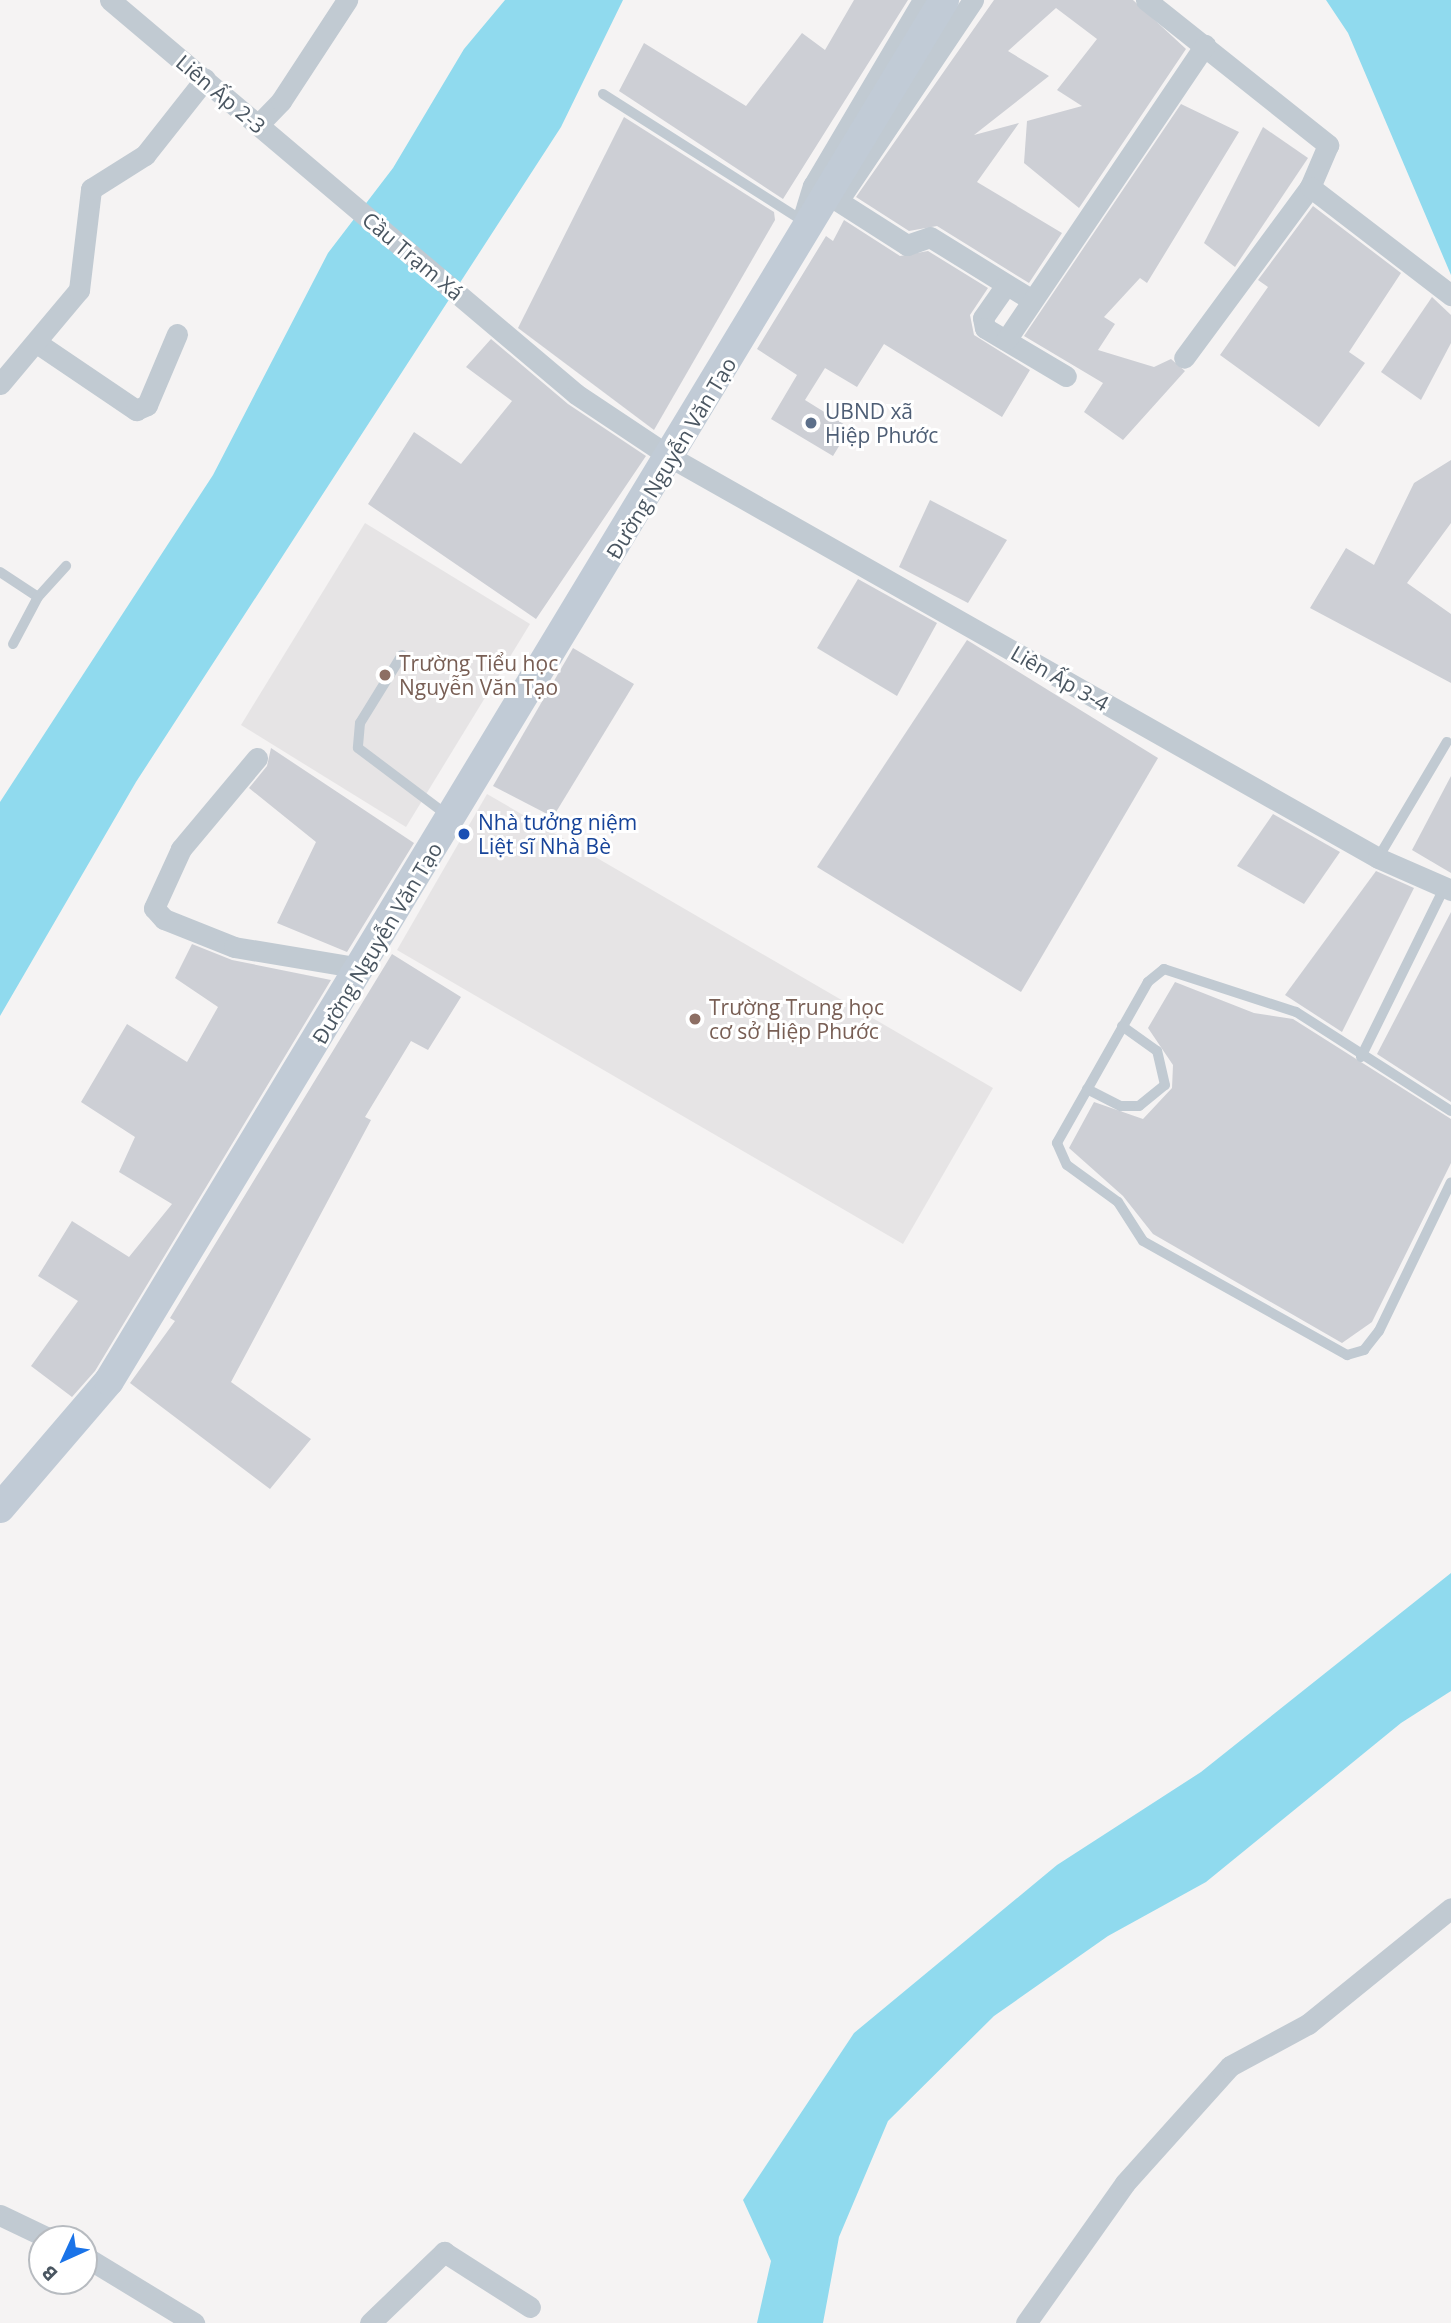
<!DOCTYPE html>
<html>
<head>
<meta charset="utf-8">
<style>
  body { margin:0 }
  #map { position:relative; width:1451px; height:2323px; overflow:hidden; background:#f5f3f3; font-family:"Open Sans",sans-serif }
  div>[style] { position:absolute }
  .education>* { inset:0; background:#e6e4e5 }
  .water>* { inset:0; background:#90daee }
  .building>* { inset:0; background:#cdcfd5 }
  .service>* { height:10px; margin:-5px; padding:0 5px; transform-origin:5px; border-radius:5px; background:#c1cad2 }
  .minor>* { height:21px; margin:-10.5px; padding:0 10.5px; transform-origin:10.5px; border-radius:10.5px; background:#c1cad2 }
  .secondary>* { height:30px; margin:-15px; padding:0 15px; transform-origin:15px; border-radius:15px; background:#c1cbd6 }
  .dots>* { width:19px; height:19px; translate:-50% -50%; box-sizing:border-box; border:4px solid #fff; border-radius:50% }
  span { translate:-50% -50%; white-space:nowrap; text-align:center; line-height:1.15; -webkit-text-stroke:6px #fff; paint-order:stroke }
  .street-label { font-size:21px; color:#4a5661 }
  .service-label { font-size:21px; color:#4e5e75 }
  .left { translate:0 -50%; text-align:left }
  .education-label { font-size:21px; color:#785e54 }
  .transit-label { font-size:21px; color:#164399 }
  .north { position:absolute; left:28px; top:2225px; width:70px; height:70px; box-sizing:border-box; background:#fff; border:2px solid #b7bbc0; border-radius:50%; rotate:225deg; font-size:19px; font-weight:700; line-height:28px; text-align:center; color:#4a5661 }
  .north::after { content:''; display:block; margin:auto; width:24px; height:32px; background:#1a73e8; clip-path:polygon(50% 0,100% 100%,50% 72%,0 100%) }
</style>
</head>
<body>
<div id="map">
  <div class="education">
    <i style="clip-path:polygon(365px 523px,530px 624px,406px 827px,241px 725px)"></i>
    <i style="clip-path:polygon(487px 794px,993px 1088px,903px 1244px,397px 950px)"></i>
  </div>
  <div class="water">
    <i style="clip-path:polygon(505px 0,623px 0,561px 127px,136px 782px,0 1016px,0 802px,213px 475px,328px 253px,393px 168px,464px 49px)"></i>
    <i style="clip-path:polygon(1326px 0,1451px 0,1451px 275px,1348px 33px)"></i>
    <i style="clip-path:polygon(1451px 1573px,1451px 1691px,1401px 1723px,1206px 1882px,1108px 1936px,994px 2016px,888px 2121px,839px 2237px,823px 2323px,757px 2323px,771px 2261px,743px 2200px,854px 2033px,1057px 1865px,1201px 1772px)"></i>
  </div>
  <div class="building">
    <i style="clip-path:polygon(854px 0,908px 0,783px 199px,619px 91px,644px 43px,746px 106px,802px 33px,825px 50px)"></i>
    <i style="clip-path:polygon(994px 0,1133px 0,1186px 49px,1079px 208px,1024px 163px,1027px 121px,1082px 106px,1057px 90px,1097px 39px,1056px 8px,1008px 51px,1049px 76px,974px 135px,1019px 123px,977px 182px,1062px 233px,1029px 283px,937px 226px,909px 231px,856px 197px)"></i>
    <i style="clip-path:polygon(1181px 104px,1239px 132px,1147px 283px,1140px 278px,1104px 317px,1115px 324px,1098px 350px,1154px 367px,1171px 359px,1185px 371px,1123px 440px,1084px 412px,1103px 383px,1024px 336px)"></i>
    <i style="clip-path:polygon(624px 117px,774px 212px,775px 220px,654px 430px,518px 328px)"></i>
    <i style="clip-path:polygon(1263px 127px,1308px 158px,1235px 267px,1204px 243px)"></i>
    <i style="clip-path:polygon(1313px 206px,1401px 273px,1349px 352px,1365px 363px,1319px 427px,1220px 355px,1268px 287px,1258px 280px)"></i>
    <i style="clip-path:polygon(844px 220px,900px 256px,928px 251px,988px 288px,970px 315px,974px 335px,1030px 370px,1002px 417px,884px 344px,857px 387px,825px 368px,805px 400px,850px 428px,833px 456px,771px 419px,797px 375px,757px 349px,826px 236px,833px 241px)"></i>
    <i style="clip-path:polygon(1432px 297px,1451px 315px,1451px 343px,1421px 400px,1381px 372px)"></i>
    <i style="clip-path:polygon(491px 339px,568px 404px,646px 456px,536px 619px,368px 504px,414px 432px,461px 464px,512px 401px,466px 367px)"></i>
    <i style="clip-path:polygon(1451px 460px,1451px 523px,1407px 583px,1451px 614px,1451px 683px,1310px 608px,1346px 548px,1374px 565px,1414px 483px)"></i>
    <i style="clip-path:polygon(930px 500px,1007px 540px,968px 603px,899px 567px)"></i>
    <i style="clip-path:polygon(858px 579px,937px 623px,897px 696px,817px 648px)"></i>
    <i style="clip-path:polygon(967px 640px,1158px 758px,1021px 992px,817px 867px)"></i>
    <i style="clip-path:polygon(573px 648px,634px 684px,553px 817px,493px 786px)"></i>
    <i style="clip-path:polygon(271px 748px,414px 843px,347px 952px,277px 923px,316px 842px,249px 788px,267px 766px)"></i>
    <i style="clip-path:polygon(1451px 776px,1451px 873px,1412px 850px)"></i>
    <i style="clip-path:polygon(1273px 814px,1340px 852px,1304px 904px,1237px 866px)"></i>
    <i style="clip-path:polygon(1376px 871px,1414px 888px,1342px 1032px,1285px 995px)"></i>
    <i style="clip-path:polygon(1451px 912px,1451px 1102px,1377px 1054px)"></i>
    <i style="clip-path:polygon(192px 944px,232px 960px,331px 980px,95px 1371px,72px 1397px,31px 1366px,78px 1301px,38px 1276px,72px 1221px,129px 1257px,172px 1204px,119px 1172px,135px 1137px,81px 1102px,127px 1024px,187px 1062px,218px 1007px,175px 978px)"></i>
    <i style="clip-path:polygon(392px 954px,461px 997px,428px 1050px,411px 1041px,365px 1117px,371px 1120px,231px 1382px,311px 1439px,270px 1489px,130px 1383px,175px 1321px,170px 1318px)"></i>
    <i style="clip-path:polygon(1175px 982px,1254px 1013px,1293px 1019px,1451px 1119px,1451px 1163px,1372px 1322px,1342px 1343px,1153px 1234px,1123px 1196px,1069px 1148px,1094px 1102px,1143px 1119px,1172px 1088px,1173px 1065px,1148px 1028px)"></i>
  </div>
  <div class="service">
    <i style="left:603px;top:94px;width:237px;rotate:32.4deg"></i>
    <i style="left:0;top:572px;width:45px;rotate:33.3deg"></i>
    <i style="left:13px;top:644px;width:53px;rotate:-62deg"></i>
    <i style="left:38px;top:597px;width:42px;rotate:-47.9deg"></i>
    <i style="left:402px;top:655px;width:80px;rotate:121.7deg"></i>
    <i style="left:360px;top:723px;width:25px;rotate:95deg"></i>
    <i style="left:358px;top:748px;width:111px;rotate:37deg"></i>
    <i style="left:1378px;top:858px;width:135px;rotate:-59.3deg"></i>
    <i style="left:1361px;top:1057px;width:188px;rotate:-63.8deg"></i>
    <i style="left:1087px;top:1089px;width:38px;rotate:27deg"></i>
    <i style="left:1121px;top:1106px;width:18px"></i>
    <i style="left:1139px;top:1106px;width:33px;rotate:-39deg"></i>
    <i style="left:1165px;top:1085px;width:35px;rotate:-103deg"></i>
    <i style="left:1157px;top:1051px;width:43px;rotate:-144.5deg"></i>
    <i style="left:1451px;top:1111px;width:184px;rotate:-147.4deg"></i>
    <i style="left:1296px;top:1012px;width:139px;rotate:-162deg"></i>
    <i style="left:1164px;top:969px;width:21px;rotate:141deg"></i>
    <i style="left:1148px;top:982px;width:185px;rotate:119.5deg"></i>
    <i style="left:1057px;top:1143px;width:24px;rotate:66deg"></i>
    <i style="left:1067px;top:1165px;width:63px;rotate:36deg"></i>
    <i style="left:1118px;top:1202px;width:46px;rotate:57.3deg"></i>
    <i style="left:1143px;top:1241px;width:234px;rotate:29.2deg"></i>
    <i style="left:1347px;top:1355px;width:18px;rotate:-16deg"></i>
    <i style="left:1364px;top:1350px;width:24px;rotate:-52deg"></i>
    <i style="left:1379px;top:1331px;width:165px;rotate:-64.2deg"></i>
  </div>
  <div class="minor">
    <i style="left:110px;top:0;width:610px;rotate:40.21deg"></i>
    <i style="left:576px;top:394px;width:115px;rotate:33.7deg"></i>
    <i style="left:672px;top:458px;width:811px;rotate:29.53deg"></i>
    <i style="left:1378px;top:858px;width:80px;rotate:23.7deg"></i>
    <i style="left:1146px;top:0;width:233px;rotate:38.5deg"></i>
    <i style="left:1328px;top:145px;width:46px;rotate:113.2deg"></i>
    <i style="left:1310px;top:187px;width:212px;rotate:126.4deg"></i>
    <i style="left:258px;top:125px;width:33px;rotate:-46deg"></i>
    <i style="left:281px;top:101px;width:121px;rotate:-56.8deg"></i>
    <i style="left:1310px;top:187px;width:178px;rotate:37.5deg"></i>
    <i style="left:842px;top:195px;width:235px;rotate:-56.1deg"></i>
    <i style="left:838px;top:201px;width:82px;rotate:32.5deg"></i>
    <i style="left:907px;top:245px;width:24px;rotate:-19deg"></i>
    <i style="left:930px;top:237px;width:120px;rotate:31.7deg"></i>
    <i style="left:803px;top:218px;width:34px;rotate:-73deg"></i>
    <i style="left:813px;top:186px;width:216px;rotate:-59.4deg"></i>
    <i style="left:1006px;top:285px;width:40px;rotate:124.9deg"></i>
    <i style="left:983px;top:318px;width:10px;rotate:79deg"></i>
    <i style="left:985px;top:328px;width:94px;rotate:30.7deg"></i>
    <i style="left:1006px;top:340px;width:356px;rotate:-56deg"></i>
    <i style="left:37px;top:343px;width:120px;rotate:34.1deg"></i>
    <i style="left:136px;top:410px;width:12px;rotate:-24deg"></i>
    <i style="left:147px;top:405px;width:77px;rotate:-67.1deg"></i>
    <i style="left:0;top:384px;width:123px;rotate:-50deg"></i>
    <i style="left:79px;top:290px;width:102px;rotate:-83.2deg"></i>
    <i style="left:91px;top:189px;width:64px;rotate:-32.2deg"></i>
    <i style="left:145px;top:155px;width:97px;rotate:-51.7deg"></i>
    <i style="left:257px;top:758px;width:119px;rotate:129.9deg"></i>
    <i style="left:181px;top:849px;width:65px;rotate:114.6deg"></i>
    <i style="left:154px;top:908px;width:15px;rotate:48deg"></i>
    <i style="left:164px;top:919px;width:75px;rotate:21.8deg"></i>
    <i style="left:234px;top:947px;width:129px;rotate:9.4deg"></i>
    <i style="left:0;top:2215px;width:55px;rotate:25.6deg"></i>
    <i style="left:84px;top:2256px;width:129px;rotate:31.3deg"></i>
    <i style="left:370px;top:2323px;width:103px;rotate:-43.8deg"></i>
    <i style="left:444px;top:2252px;width:102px;rotate:32.6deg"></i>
    <i style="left:1026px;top:2323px;width:171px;rotate:-54.7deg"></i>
    <i style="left:1125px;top:2183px;width:157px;rotate:-48.1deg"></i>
    <i style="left:1230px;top:2066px;width:89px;rotate:-28.3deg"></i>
    <i style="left:1308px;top:2024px;width:184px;rotate:-39deg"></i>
  </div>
  <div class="secondary">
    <i style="left:0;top:1508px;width:167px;rotate:-49.4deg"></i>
    <i style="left:109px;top:1381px;width:1614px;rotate:-58.84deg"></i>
  </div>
  <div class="dots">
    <i style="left:811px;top:423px;background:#5c6f8a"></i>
    <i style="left:385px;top:675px;background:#8d6e63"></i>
    <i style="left:464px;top:834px;background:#1a4fb4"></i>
    <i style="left:695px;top:1019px;background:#8d6e63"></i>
  </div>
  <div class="street-label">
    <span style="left:221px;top:94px;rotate:40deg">Liên Ấp 2-3</span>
    <span style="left:413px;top:256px;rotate:40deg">Cầu Trạm Xá</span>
    <span style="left:671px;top:458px;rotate:-59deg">Đường Nguyễn Văn Tạo</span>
    <span style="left:1060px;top:678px;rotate:30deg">Liên Ấp 3-4</span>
    <span style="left:377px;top:943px;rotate:-59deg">Đường Nguyễn Văn Tạo</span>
  </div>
  <div class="service-label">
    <span class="left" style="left:825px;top:423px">UBND xã<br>Hiệp Phước</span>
  </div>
  <div class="education-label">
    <span class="left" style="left:399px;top:675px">Trường Tiểu học<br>Nguyễn Văn Tạo</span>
    <span class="left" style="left:709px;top:1019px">Trường Trung học<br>cơ sở Hiệp Phước</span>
  </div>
  <div class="transit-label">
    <span class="left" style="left:478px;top:834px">Nhà tưởng niệm<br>Liệt sĩ Nhà Bè</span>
  </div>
  <div class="north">B</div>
</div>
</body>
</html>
